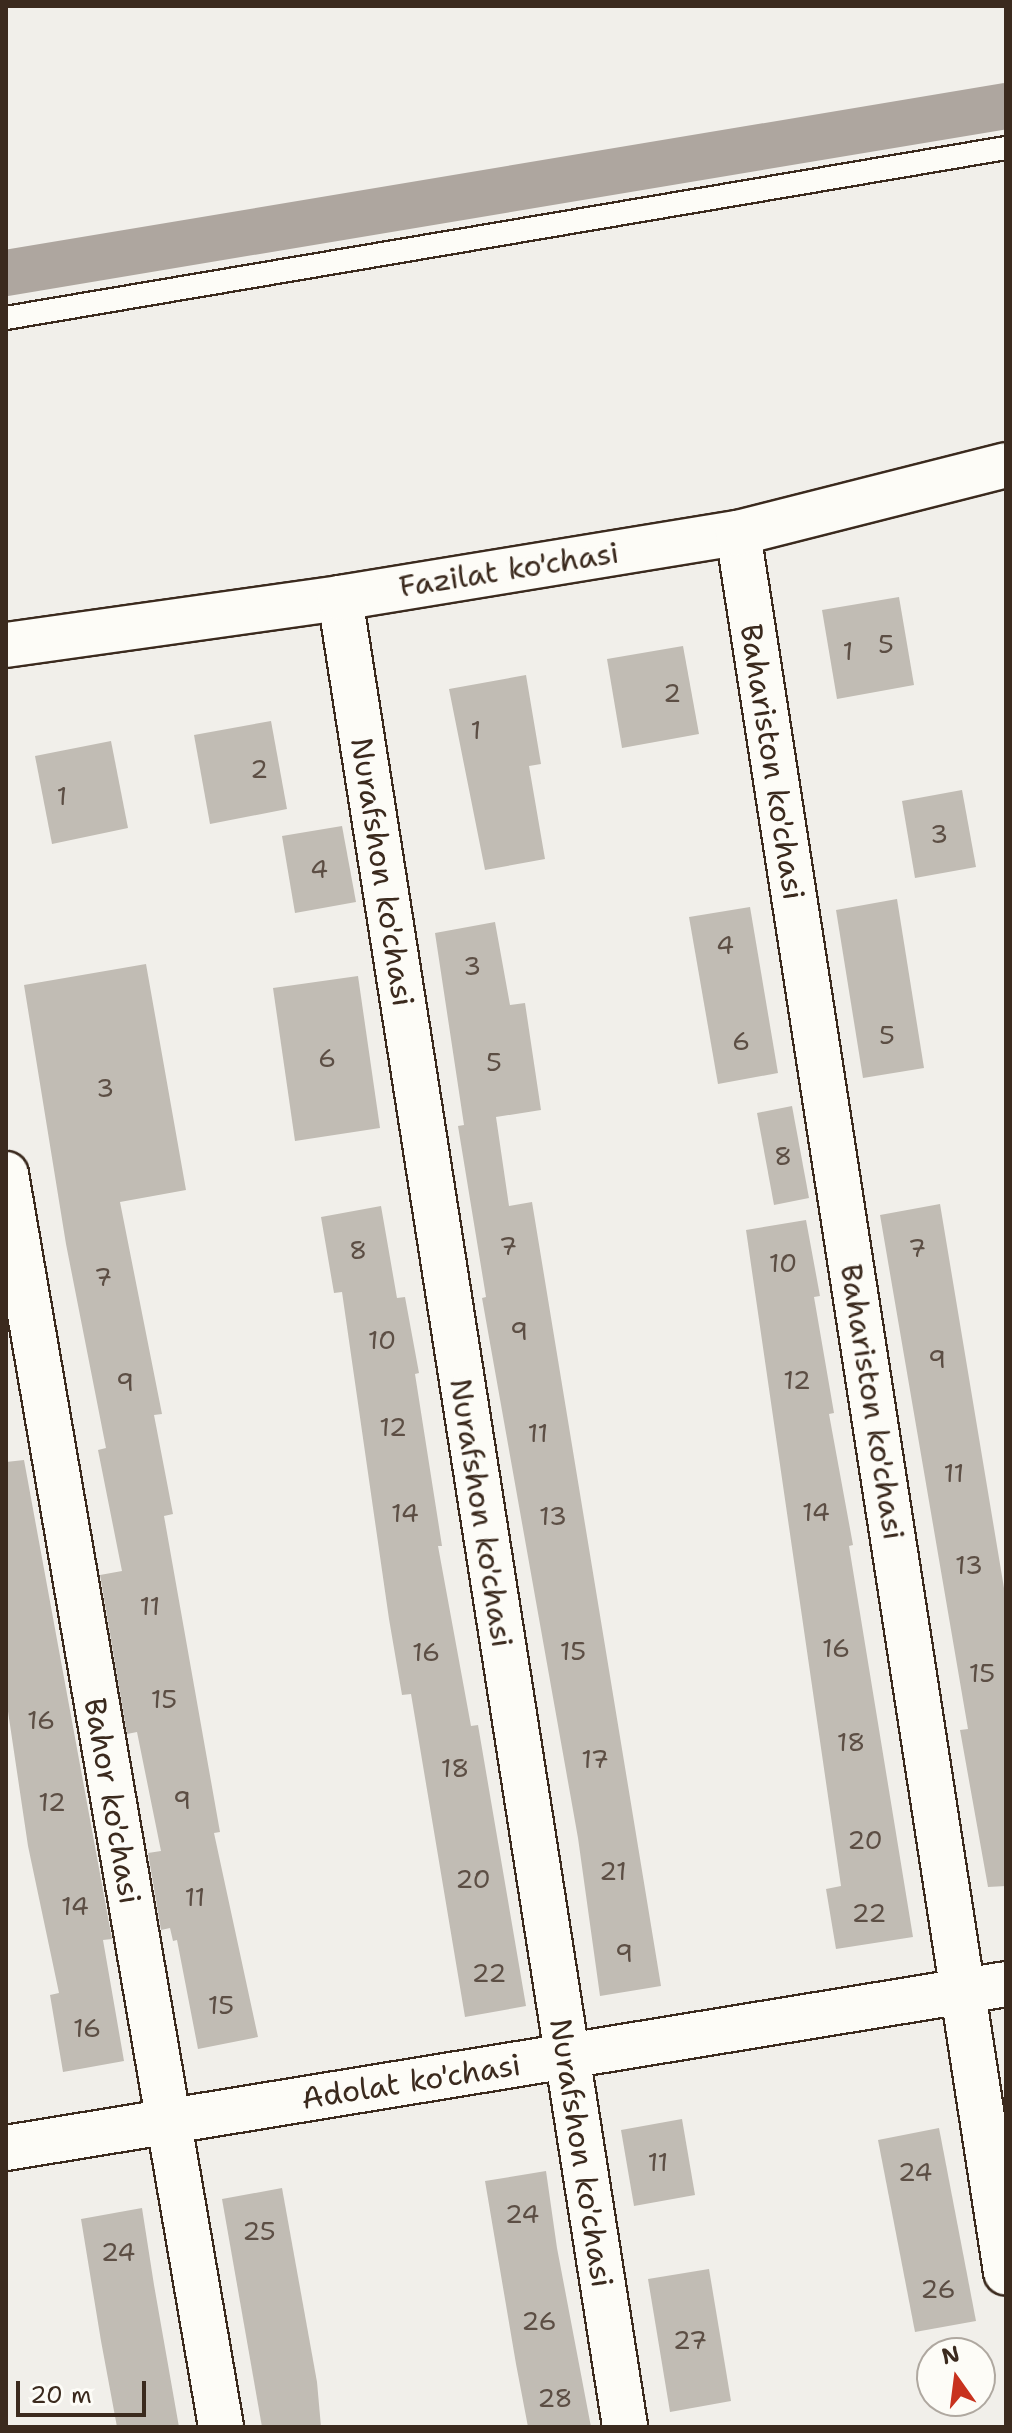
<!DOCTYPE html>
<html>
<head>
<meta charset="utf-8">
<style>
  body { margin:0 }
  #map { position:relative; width:1012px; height:2433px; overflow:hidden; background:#f1efea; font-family:"Shantell Sans",sans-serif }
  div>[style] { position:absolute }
  .canal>* { height:46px; margin:-23px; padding:0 23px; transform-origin:23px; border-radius:23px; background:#aea69f }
  .building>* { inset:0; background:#c1bcb4 }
  .roads { filter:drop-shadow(2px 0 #3b2a1e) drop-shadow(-2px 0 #3b2a1e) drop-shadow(0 2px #3b2a1e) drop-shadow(0 -2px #3b2a1e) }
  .service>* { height:22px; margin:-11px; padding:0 11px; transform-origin:11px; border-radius:11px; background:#fdfcf7 }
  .minor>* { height:44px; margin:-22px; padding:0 22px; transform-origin:22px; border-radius:22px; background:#fdfcf7 }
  span { translate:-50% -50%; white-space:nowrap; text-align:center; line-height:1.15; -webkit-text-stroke:8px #fdfcf7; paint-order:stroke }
  .number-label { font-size:26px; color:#5c4e44 }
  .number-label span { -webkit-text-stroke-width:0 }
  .street-label { font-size:30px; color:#3b2a1e }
  .frame { position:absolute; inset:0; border:8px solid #3b2a1e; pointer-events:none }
  .north { position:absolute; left:916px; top:2337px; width:80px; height:80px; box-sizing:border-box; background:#fdfcf7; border:2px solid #afa8a0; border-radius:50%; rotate:346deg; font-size:22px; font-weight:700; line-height:32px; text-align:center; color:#3b2a1e }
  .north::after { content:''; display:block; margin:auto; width:28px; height:36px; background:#c8321e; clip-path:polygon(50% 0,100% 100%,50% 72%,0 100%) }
  .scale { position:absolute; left:16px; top:2381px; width:130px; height:36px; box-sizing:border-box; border:4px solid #3b2a1e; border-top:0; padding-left:10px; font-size:24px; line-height:28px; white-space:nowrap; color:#3b2a1e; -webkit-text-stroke:6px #fdfcf7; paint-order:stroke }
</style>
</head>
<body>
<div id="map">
  <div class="canal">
    <i style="left:6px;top:273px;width:1014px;rotate:-9.48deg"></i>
  </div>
  <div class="building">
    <i style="clip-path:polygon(899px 597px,914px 685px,837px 699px,822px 610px)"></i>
    <i style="clip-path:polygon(683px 646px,699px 734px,622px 748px,607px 659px)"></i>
    <i style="clip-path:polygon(526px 675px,541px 764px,529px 766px,545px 859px,485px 870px,449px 689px)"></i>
    <i style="clip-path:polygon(271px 721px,287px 809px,210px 824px,194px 735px)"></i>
    <i style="clip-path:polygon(111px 741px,128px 828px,52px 844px,35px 756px)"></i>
    <i style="clip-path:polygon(962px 790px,976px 867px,915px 878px,902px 801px)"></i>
    <i style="clip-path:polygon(342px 826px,356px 902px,295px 913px,282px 836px)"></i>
    <i style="clip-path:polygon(897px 899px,924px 1068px,863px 1078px,836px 910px)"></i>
    <i style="clip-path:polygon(750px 907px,778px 1073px,718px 1084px,689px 917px)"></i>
    <i style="clip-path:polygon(495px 922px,510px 1005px,525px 1003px,541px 1110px,496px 1117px,509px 1206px,532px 1202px,661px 1986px,600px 1996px,578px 1838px,482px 1298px,486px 1297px,458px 1126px,464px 1125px,435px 933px)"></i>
    <i style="clip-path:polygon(146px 964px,186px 1190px,120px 1202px,162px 1414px,154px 1415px,173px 1514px,164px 1516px,220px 1832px,214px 1833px,258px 2037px,198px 2049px,177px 1940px,173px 1941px,170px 1928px,161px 1930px,148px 1853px,161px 1851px,137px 1732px,127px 1734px,100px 1575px,122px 1571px,98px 1450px,106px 1448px,66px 1244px,24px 985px)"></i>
    <i style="clip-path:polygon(358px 976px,380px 1128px,295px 1141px,273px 988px)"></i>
    <i style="clip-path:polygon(792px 1106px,809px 1198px,774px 1205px,757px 1113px)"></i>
    <i style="clip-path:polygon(940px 1204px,1006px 1600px,1006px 1886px,988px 1887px,960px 1730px,968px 1729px,880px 1215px)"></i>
    <i style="clip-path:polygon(381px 1206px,397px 1298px,405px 1297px,419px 1373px,415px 1374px,442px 1546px,438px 1546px,471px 1726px,478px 1725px,526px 2006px,465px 2017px,411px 1694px,402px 1695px,389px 1619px,342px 1292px,334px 1293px,321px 1217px)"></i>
    <i style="clip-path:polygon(806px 1220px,820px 1296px,814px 1297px,834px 1413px,829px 1414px,853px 1545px,849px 1546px,913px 1937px,836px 1949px,826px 1889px,841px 1886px,746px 1230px)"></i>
    <i style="clip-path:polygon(24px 1460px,112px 1939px,103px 1940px,124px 2061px,63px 2072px,50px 1995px,59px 1993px,28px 1846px,6px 1698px,6px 1462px)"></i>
    <i style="clip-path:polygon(682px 2119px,695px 2195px,634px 2206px,621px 2130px)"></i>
    <i style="clip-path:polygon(939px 2128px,976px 2321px,915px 2332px,878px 2140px)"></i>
    <i style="clip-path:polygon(546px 2171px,557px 2248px,591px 2427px,528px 2427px,516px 2364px,485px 2181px)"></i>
    <i style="clip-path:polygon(282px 2188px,317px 2382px,321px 2427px,262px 2427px,222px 2199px)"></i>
    <i style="clip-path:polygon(142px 2208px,154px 2285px,179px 2427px,117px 2427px,101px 2341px,81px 2219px)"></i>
    <i style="clip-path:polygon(709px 2269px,731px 2401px,670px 2412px,648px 2279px)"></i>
  </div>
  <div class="roads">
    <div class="service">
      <i style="left:6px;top:318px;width:1014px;rotate:-9.65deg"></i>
    </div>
    <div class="minor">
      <i style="left:738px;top:533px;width:1760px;rotate:81.24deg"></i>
      <i style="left:340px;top:598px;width:1851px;rotate:81.14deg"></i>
      <i style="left:6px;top:645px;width:337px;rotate:-8deg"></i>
      <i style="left:340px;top:598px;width:403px;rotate:-9.3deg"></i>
      <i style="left:738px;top:533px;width:276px;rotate:-14.2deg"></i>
      <i style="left:6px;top:1174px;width:1271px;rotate:80.26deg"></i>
      <i style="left:6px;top:2148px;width:1013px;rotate:-9.31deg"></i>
    </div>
  </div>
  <div class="number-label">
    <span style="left:886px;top:644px">5</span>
    <span style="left:848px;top:651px">1</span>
    <span style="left:672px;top:693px">2</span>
    <span style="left:476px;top:730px">1</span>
    <span style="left:259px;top:769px">2</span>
    <span style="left:62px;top:796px">1</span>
    <span style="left:939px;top:834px">3</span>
    <span style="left:319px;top:869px">4</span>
    <span style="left:725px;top:945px">4</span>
    <span style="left:472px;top:966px">3</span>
    <span style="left:887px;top:1035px">5</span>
    <span style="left:741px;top:1041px">6</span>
    <span style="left:327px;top:1058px">6</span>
    <span style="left:494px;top:1062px">5</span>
    <span style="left:105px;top:1088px">3</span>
    <span style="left:783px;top:1156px">8</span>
    <span style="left:508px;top:1246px">7</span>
    <span style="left:917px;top:1248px">7</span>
    <span style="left:358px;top:1250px">8</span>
    <span style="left:783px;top:1263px">10</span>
    <span style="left:103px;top:1277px">7</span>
    <span style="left:519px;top:1331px">9</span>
    <span style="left:382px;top:1340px">10</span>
    <span style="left:937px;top:1359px">9</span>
    <span style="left:797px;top:1380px">12</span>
    <span style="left:125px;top:1382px">9</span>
    <span style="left:393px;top:1427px">12</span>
    <span style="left:538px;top:1433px">11</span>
    <span style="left:954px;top:1473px">11</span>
    <span style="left:816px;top:1512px">14</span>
    <span style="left:405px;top:1513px">14</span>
    <span style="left:553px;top:1516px">13</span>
    <span style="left:969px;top:1565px">13</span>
    <span style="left:150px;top:1606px">11</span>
    <span style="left:836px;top:1648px">16</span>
    <span style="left:573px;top:1651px">15</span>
    <span style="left:426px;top:1652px">16</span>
    <span style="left:982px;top:1673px">15</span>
    <span style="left:164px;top:1699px">15</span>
    <span style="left:41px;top:1720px">16</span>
    <span style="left:851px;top:1742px">18</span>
    <span style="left:595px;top:1759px">17</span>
    <span style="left:455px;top:1768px">18</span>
    <span style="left:182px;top:1800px">9</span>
    <span style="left:52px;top:1802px">12</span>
    <span style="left:865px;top:1840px">20</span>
    <span style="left:613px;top:1871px">21</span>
    <span style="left:473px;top:1879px">20</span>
    <span style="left:195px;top:1897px">11</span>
    <span style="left:75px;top:1906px">14</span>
    <span style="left:869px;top:1913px">22</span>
    <span style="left:624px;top:1953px">9</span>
    <span style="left:489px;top:1973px">22</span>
    <span style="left:221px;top:2005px">15</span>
    <span style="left:87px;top:2028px">16</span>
    <span style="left:658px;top:2162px">11</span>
    <span style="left:915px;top:2172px">24</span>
    <span style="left:522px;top:2214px">24</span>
    <span style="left:259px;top:2231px">25</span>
    <span style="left:118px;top:2252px">24</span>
    <span style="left:938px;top:2289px">26</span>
    <span style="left:539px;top:2321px">26</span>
    <span style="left:690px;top:2340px">27</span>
    <span style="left:555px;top:2398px">28</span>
  </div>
  <div class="street-label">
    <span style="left:509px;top:570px;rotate:-9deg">Fazilat ko'chasi</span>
    <span style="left:772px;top:762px;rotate:81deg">Bahariston ko'chasi</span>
    <span style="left:382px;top:872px;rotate:81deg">Nurafshon ko'chasi</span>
    <span style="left:872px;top:1402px;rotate:81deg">Bahariston ko'chasi</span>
    <span style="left:481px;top:1513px;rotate:81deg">Nurafshon ko'chasi</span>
    <span style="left:112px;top:1801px;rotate:80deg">Bahor ko'chasi</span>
    <span style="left:411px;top:2082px;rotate:-9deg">Adolat ko'chasi</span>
    <span style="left:581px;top:2153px;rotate:81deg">Nurafshon ko'chasi</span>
  </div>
  <div class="frame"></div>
  <div class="north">N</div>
  <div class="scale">20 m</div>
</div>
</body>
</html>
